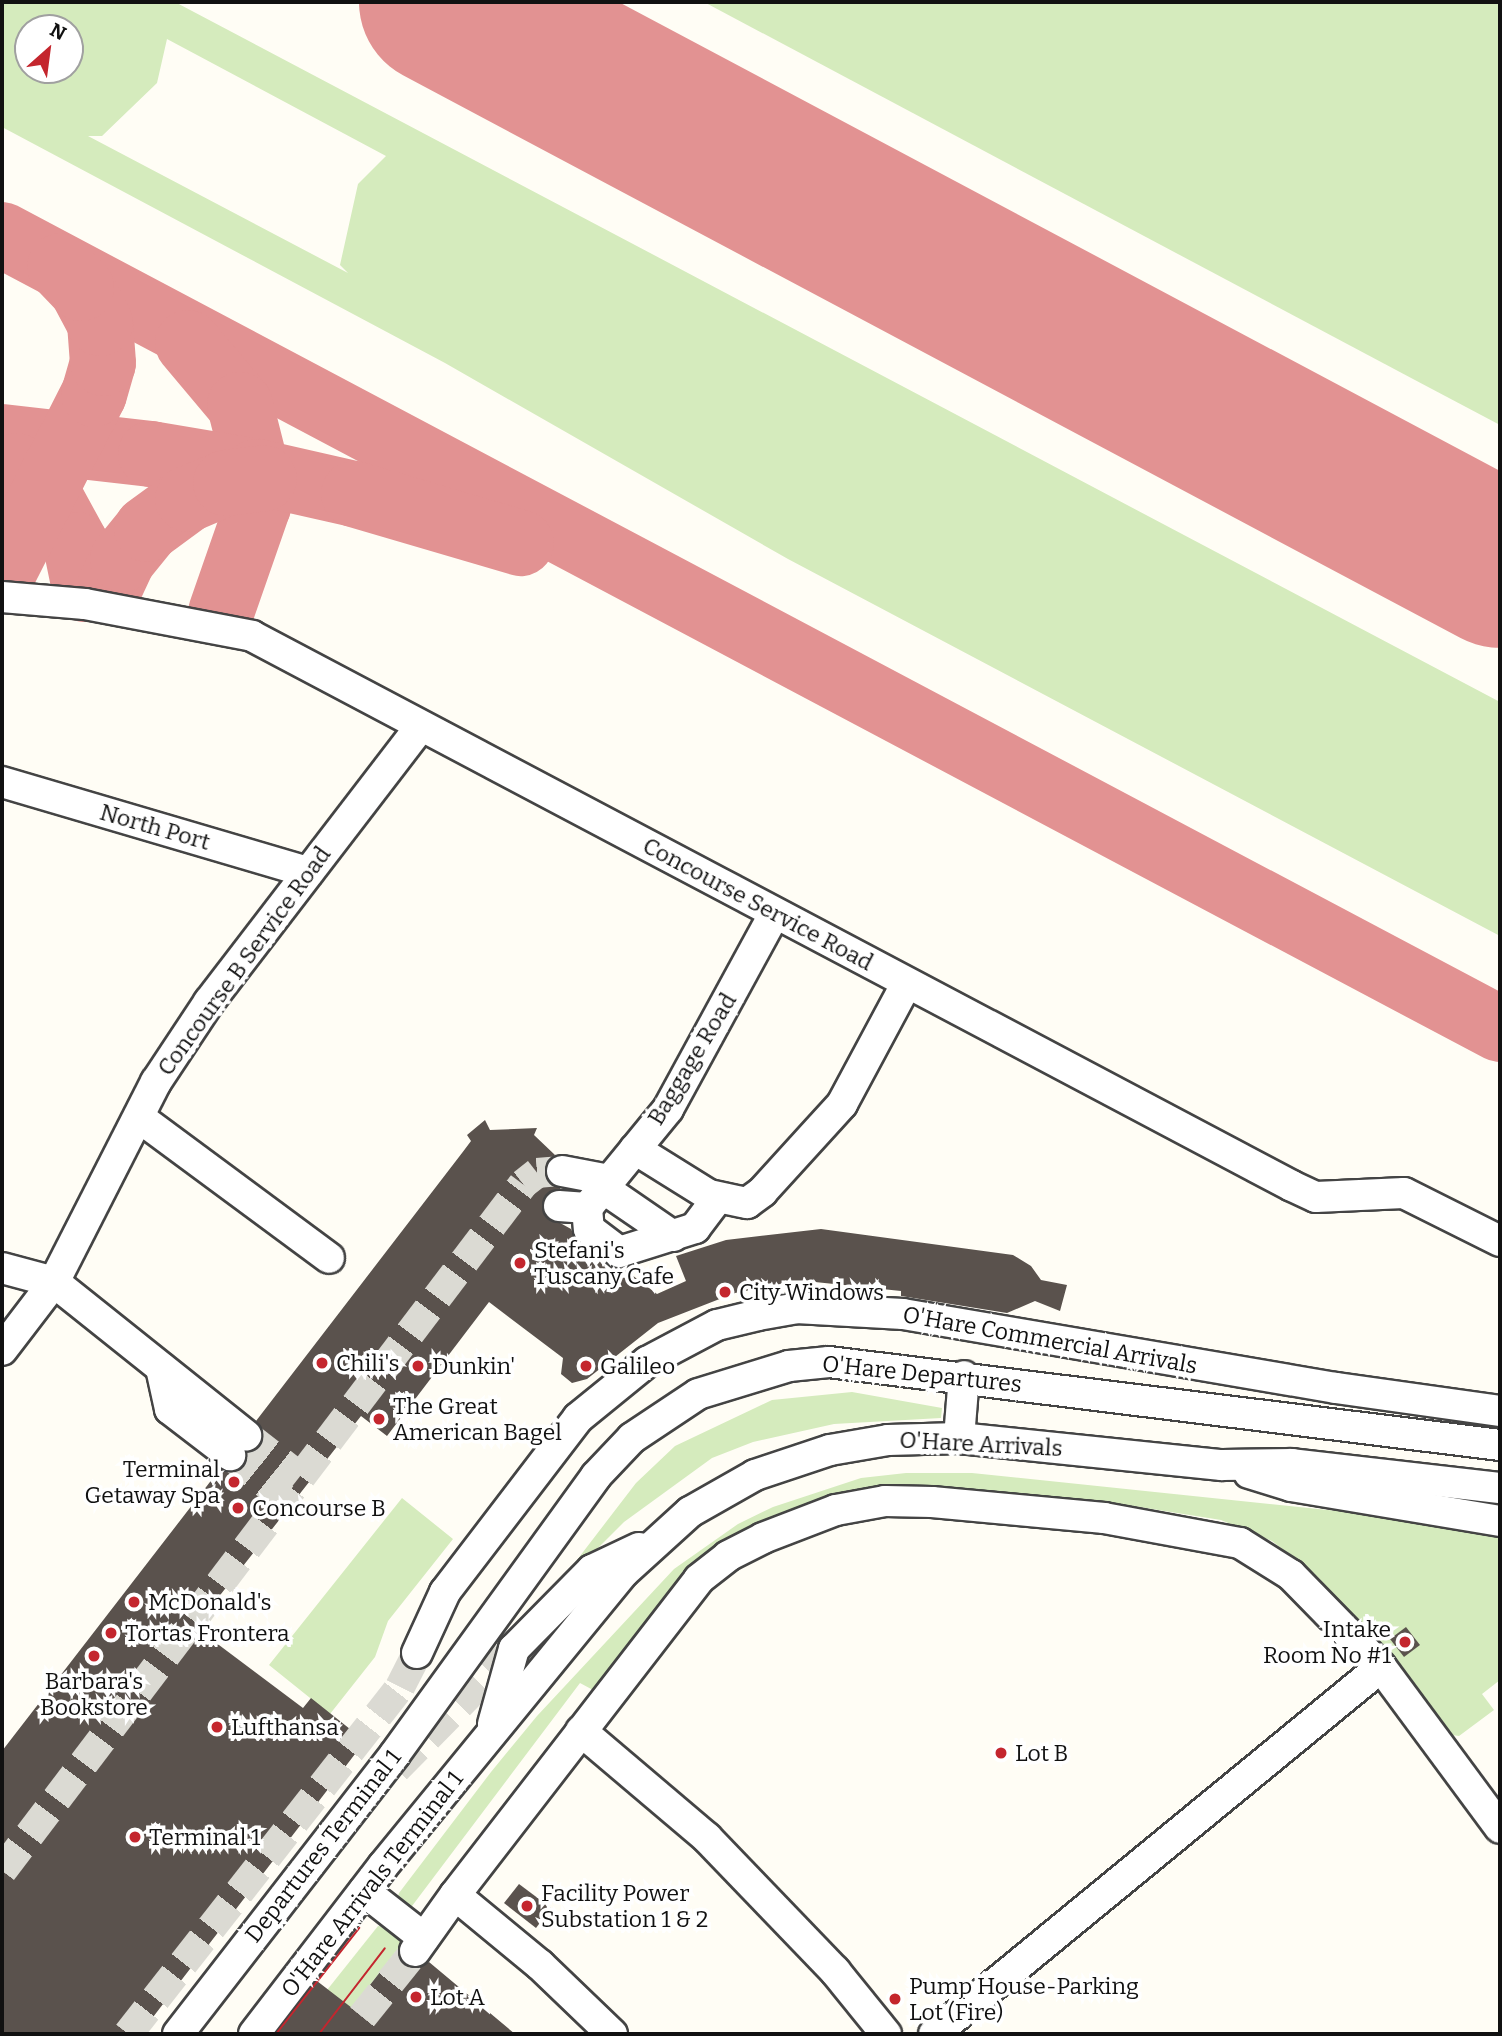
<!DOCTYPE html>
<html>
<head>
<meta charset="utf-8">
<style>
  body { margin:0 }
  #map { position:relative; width:1502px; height:2036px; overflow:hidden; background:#fffdf5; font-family:Bitter,serif }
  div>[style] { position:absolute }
  .green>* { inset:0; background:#d5ebbd }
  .taxiway>* { height:66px; margin:-33px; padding:0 33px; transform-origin:33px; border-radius:33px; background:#e29292 }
  .runway>* { height:166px; margin:-83px; padding:0 83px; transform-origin:83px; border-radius:83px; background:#e29292 }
  .building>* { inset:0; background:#5a524d }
  .minor-tunnel>* { height:30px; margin-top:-15px; transform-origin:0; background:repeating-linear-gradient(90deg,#dbdad3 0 30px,transparent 0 45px) }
  .roads { filter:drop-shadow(2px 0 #444) drop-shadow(-2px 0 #444) drop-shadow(0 2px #444) drop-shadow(0 -2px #444) }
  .minor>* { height:30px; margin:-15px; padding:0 15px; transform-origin:15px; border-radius:15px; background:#fff }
  .tram>* { height:2px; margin:-1px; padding:0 1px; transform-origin:1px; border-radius:1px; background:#c4262e }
  .dots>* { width:19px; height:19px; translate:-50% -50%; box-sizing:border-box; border:4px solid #fff; border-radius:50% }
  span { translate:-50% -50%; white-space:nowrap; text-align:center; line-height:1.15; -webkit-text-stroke:7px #fff; paint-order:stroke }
  .street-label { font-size:23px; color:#111 }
  .poi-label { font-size:23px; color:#111 }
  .left { translate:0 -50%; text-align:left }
  .right { translate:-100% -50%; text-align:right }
  .frame { position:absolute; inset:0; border:4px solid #111; pointer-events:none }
  .north { position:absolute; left:14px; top:14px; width:70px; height:70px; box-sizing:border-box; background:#fff; border:2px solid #a0a0a0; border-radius:50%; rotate:28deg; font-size:19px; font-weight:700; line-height:28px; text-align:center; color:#111 }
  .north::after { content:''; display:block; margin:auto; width:24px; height:32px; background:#c4262e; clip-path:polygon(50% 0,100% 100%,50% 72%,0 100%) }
</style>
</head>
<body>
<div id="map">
  <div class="green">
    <i style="clip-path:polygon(evenodd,2px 2px,175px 2px,1500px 702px,1500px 936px,788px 559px,445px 363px,2px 127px,2px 2px,70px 28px,70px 70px,28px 70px,28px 28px,70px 28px,2px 2px,167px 39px,386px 156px,358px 184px,340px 265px,348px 273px,88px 136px,102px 136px,157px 83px,167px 39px)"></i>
    <i style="clip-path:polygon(704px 2px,1500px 2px,1500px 425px,1413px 379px)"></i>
    <i style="clip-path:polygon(852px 1392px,942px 1408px,941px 1418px,834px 1424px,753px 1442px,712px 1458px,624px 1522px,547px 1599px,636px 1483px,675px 1446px,772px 1400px)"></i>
    <i style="clip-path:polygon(906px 1473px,972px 1473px,1347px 1512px,1475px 1527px,1500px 1536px,1500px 1680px,1482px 1694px,1494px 1710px,1459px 1736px,1445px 1734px,1319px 1578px,1272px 1541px,1221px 1520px,1108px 1502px,943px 1488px,835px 1496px,756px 1526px,691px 1566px,593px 1690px,580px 1683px,406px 1914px,397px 1900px,399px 1893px,491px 1772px,537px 1716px,674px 1569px,738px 1524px,773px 1507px,861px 1478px)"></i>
    <i style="clip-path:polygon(402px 1498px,453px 1539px,388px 1621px,375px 1657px,330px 1714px,269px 1665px)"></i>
    <i style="clip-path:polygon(378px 1926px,387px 1927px,403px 1942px,332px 2034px,292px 2034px)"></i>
  </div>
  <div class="taxiway">
    <i style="left:2px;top:235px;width:1695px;rotate:27.93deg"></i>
    <i style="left:188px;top:343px;width:81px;rotate:50deg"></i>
    <i style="left:240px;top:405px;width:69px;rotate:75.8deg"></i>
    <i style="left:257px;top:472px;width:34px;rotate:88deg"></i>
    <i style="left:258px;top:506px;width:112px;rotate:109.2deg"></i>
    <i style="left:2px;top:437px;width:150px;rotate:6.5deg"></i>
    <i style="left:151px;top:454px;width:108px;rotate:9.6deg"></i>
    <i style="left:257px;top:472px;width:99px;rotate:12.8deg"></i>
    <i style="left:354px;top:494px;width:174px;rotate:16.4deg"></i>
    <i style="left:16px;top:466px;width:50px;rotate:44.2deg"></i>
    <i style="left:52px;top:501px;width:50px;rotate:61.4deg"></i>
    <i style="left:76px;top:545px;width:45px;rotate:78.4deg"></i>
    <i style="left:2px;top:575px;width:203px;rotate:-63.1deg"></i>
    <i style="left:94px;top:394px;width:32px;rotate:-74deg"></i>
    <i style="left:103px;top:363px;width:40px;rotate:-94.3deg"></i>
    <i style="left:100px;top:323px;width:40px;rotate:-118deg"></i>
    <i style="left:81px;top:288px;width:30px;rotate:-134deg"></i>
    <i style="left:108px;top:591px;width:35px;rotate:-65deg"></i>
    <i style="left:123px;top:559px;width:38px;rotate:-51deg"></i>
    <i style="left:147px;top:529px;width:51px;rotate:-36.2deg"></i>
    <i style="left:188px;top:499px;width:41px;rotate:-22.8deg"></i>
    <i style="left:226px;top:483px;width:38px;rotate:-7deg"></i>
  </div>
  <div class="runway">
    <i style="left:442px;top:2px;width:1198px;rotate:28.02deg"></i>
  </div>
  <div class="building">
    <i style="clip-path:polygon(485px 1120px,490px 1130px,537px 1128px,534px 1135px,555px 1155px,545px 1167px,546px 1177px,561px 1189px,544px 1197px,544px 1214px,571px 1229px,578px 1243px,608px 1266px,624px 1269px,657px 1294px,686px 1281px,676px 1256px,726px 1240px,821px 1229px,1013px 1255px,1031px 1266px,1041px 1280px,1067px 1285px,1060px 1311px,1035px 1301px,1007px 1313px,901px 1296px,901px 1291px,815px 1282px,781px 1284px,735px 1293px,658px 1323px,587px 1379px,572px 1383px,561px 1374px,563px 1358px,489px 1302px,387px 1436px,361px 1416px,195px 1627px,303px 1708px,311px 1698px,365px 1741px,140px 2034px,2px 2034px,2px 1751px,220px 1469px,237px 1471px,244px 1465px,247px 1452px,260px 1445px,262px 1429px,256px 1421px,462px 1153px,471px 1141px,467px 1135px)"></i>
    <i style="clip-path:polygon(1406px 1627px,1420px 1645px,1404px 1657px,1390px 1639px)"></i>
    <i style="clip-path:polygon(519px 1884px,551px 1908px,536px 1928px,504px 1903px)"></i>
    <i style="clip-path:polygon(398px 1949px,404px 1965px,414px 1968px,429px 1962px,515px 2034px,276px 2034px,317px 1981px,352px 2008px)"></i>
  </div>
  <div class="minor-tunnel">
    <i style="left:246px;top:1435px;width:68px;rotate:37.9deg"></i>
    <i style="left:230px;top:1455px;width:69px;rotate:38.5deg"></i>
    <i style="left:396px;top:1769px;width:168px;rotate:-45.5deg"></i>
    <i style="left:2px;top:1871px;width:862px;rotate:-52.82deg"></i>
    <i style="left:523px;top:1184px;width:18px;rotate:-38deg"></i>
    <i style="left:537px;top:1173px;width:25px;rotate:-5deg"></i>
    <i style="left:362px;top:2017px;width:85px;rotate:-51.2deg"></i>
    <i style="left:128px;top:2034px;width:441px;rotate:-51.9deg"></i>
    <i style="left:400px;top:1687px;width:38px;rotate:-63deg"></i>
  </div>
  <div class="roads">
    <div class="minor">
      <i style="left:2px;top:597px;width:83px;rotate:4.8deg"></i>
      <i style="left:85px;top:604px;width:170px;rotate:10.8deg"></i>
      <i style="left:252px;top:636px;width:1176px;rotate:27.87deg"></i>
      <i style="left:1292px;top:1186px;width:26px;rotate:25deg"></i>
      <i style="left:1316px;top:1197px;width:88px;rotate:-2.6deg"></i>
      <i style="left:1404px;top:1193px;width:107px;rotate:26.6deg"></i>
      <i style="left:2px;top:782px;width:319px;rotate:16.4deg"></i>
      <i style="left:140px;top:1118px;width:235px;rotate:36.5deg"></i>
      <i style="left:635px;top:1149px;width:87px;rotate:31.9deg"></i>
      <i style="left:709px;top:1195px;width:39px;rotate:12deg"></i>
      <i style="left:747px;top:1203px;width:19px;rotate:-36deg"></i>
      <i style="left:762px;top:1192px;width:119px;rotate:-47.7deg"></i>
      <i style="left:842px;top:1104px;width:137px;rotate:-61.8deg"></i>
      <i style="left:562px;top:1171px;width:48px;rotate:10.8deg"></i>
      <i style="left:603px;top:1188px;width:85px;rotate:34.4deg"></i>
      <i style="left:559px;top:1206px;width:28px;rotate:4deg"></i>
      <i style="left:587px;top:1208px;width:128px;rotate:-50.7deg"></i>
      <i style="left:668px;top:1109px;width:223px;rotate:-61.4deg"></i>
      <i style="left:587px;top:1208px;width:21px;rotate:85deg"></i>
      <i style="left:589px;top:1229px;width:38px;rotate:37deg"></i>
      <i style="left:619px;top:1252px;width:80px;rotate:-17.5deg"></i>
      <i style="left:695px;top:1228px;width:38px;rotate:-53deg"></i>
      <i style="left:2px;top:1268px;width:54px;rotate:15.1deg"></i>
      <i style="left:54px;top:1282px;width:246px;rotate:38.6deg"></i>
      <i style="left:2px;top:1350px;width:86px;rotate:-52.6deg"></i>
      <i style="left:54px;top:1282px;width:225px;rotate:-63deg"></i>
      <i style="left:156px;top:1082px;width:96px;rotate:-56.5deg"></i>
      <i style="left:209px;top:1002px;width:347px;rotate:-52.5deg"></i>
      <i style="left:161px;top:1368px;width:42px;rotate:77.6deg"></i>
      <i style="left:170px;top:1409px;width:76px;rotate:37.5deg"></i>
      <i style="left:959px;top:1438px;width:62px;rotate:-85.4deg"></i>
      <i style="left:1249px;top:1473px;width:44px;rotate:17.2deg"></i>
      <i style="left:1291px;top:1486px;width:212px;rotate:9.5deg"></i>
      <i style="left:417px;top:1653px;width:67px;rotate:-65.3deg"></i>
      <i style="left:445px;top:1592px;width:219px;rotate:-52.6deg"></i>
      <i style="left:578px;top:1418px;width:89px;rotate:-39.1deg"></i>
      <i style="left:647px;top:1362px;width:79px;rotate:-27.9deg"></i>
      <i style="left:717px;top:1325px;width:42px;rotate:-13.7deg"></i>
      <i style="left:758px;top:1315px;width:39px;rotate:-10deg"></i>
      <i style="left:796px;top:1308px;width:107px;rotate:3.2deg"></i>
      <i style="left:903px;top:1314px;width:439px;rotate:9.7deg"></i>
      <i style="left:1336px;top:1388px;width:166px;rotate:8deg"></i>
      <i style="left:493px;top:1724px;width:78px;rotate:-74.4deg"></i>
      <i style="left:514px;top:1649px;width:111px;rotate:-45.4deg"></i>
      <i style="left:592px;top:1570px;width:52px;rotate:-25.1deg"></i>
      <i style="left:581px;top:1731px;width:165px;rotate:40.3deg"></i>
      <i style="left:707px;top:1838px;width:185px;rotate:46.1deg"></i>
      <i style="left:835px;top:1971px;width:81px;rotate:51deg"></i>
      <i style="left:364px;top:1891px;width:76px;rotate:38.1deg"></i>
      <i style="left:415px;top:1951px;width:69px;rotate:-54.5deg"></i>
      <i style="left:178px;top:2034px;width:354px;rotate:-52.2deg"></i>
      <i style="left:395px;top:1754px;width:343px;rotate:-54.1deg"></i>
      <i style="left:596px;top:1476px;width:52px;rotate:-46.5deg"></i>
      <i style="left:632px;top:1438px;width:79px;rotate:-33.7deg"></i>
      <i style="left:698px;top:1394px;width:95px;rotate:-17.1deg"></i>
      <i style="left:789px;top:1366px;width:40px;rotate:-5.7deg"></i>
      <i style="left:829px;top:1362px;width:676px;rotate:7.05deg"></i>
      <i style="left:254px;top:2034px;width:212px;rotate:-52.5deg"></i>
      <i style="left:383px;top:1866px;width:380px;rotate:-50.7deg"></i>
      <i style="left:624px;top:1572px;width:89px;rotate:-42.3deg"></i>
      <i style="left:690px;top:1512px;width:75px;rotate:-29.6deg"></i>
      <i style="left:755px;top:1475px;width:79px;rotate:-18.4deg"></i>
      <i style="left:830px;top:1450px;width:59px;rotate:-9.8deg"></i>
      <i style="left:888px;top:1440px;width:71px;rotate:-1.6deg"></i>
      <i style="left:959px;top:1438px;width:264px;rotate:5.9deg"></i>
      <i style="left:1222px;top:1465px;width:70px;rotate:-0.8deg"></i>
      <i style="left:1292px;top:1464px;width:209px;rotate:6.6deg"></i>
      <i style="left:612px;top:2034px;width:100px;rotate:-136.2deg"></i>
      <i style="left:540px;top:1965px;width:110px;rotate:-140.5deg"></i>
      <i style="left:455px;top:1895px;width:399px;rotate:-52.3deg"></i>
      <i style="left:699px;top:1579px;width:37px;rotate:-38deg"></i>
      <i style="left:728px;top:1556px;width:39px;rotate:-27deg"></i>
      <i style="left:763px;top:1538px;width:78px;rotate:-21deg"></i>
      <i style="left:836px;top:1510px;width:50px;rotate:-10.4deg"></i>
      <i style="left:885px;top:1501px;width:47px;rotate:1.2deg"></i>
      <i style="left:932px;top:1502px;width:173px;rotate:5.3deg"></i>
      <i style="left:1104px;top:1518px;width:138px;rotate:10.4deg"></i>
      <i style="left:1240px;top:1543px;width:60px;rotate:32.1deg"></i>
      <i style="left:1291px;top:1575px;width:129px;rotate:45.6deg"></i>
      <i style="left:1381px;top:1667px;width:200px;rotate:53.5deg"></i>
      <i style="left:934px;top:2034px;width:578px;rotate:-39.39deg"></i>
    </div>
  </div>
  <div class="tram">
    <i style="left:276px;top:2034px;width:135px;rotate:-51.9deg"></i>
    <i style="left:319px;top:2034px;width:108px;rotate:-52.5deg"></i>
  </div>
  <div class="dots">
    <i style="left:520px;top:1263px;background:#c4262e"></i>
    <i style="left:725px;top:1292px;background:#c4262e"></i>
    <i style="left:322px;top:1363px;background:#c4262e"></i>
    <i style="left:418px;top:1366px;background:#c4262e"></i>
    <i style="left:586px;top:1366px;background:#c4262e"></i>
    <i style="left:379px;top:1419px;background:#c4262e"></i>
    <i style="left:234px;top:1482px;background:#c4262e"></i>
    <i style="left:238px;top:1508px;background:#c4262e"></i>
    <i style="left:134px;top:1602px;background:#c4262e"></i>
    <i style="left:111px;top:1633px;background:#c4262e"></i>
    <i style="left:1405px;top:1642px;background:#c4262e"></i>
    <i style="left:94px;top:1656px;background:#c4262e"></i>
    <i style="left:217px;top:1727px;background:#c4262e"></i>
    <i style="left:1001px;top:1753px;background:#c4262e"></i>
    <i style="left:135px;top:1837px;background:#c4262e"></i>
    <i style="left:527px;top:1906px;background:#c4262e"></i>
    <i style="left:416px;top:1997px;background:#c4262e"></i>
    <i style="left:895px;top:1999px;background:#c4262e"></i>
  </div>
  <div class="street-label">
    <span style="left:155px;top:827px;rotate:16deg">North Port</span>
    <span style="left:758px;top:904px;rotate:28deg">Concourse Service Road</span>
    <span style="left:244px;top:961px;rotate:-54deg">Concourse B Service Road</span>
    <span style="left:692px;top:1059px;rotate:-59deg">Baggage Road</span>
    <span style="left:1050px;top:1340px;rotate:10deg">O'Hare Commercial Arrivals</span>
    <span style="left:922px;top:1374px;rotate:6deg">O'Hare Departures</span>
    <span style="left:981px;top:1444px;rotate:3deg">O'Hare Arrivals</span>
    <span style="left:323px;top:1846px;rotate:-52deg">Departures Terminal 1</span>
    <span style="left:372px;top:1884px;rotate:-52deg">O'Hare Arrivals Terminal 1</span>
  </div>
  <div class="poi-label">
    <span class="left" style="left:534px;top:1263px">Stefani's<br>Tuscany Cafe</span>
    <span class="left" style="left:739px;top:1292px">City Windows</span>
    <span class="left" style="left:336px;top:1363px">Chili's</span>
    <span class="left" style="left:432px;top:1366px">Dunkin'</span>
    <span class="left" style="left:600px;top:1366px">Galileo</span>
    <span class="left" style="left:393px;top:1419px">The Great<br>American Bagel</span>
    <span class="right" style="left:220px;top:1482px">Terminal<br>Getaway Spa</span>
    <span class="left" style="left:252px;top:1508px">Concourse B</span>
    <span class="left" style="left:148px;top:1602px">McDonald's</span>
    <span class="right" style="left:1391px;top:1642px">Intake<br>Room No #1</span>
    <span class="left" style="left:125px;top:1633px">Tortas Frontera</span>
    <span style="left:94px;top:1694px">Barbara's<br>Bookstore</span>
    <span class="left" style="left:231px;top:1727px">Lufthansa</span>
    <span class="left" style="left:1015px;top:1753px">Lot B</span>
    <span class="left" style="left:149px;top:1837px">Terminal 1</span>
    <span class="left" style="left:541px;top:1906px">Facility Power<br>Substation 1 &amp; 2</span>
    <span class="left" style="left:909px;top:1999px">Pump House-Parking<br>Lot (Fire)</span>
    <span class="left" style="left:430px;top:1997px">Lot A</span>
  </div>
  <div class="frame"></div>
  <div class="north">N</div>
</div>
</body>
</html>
